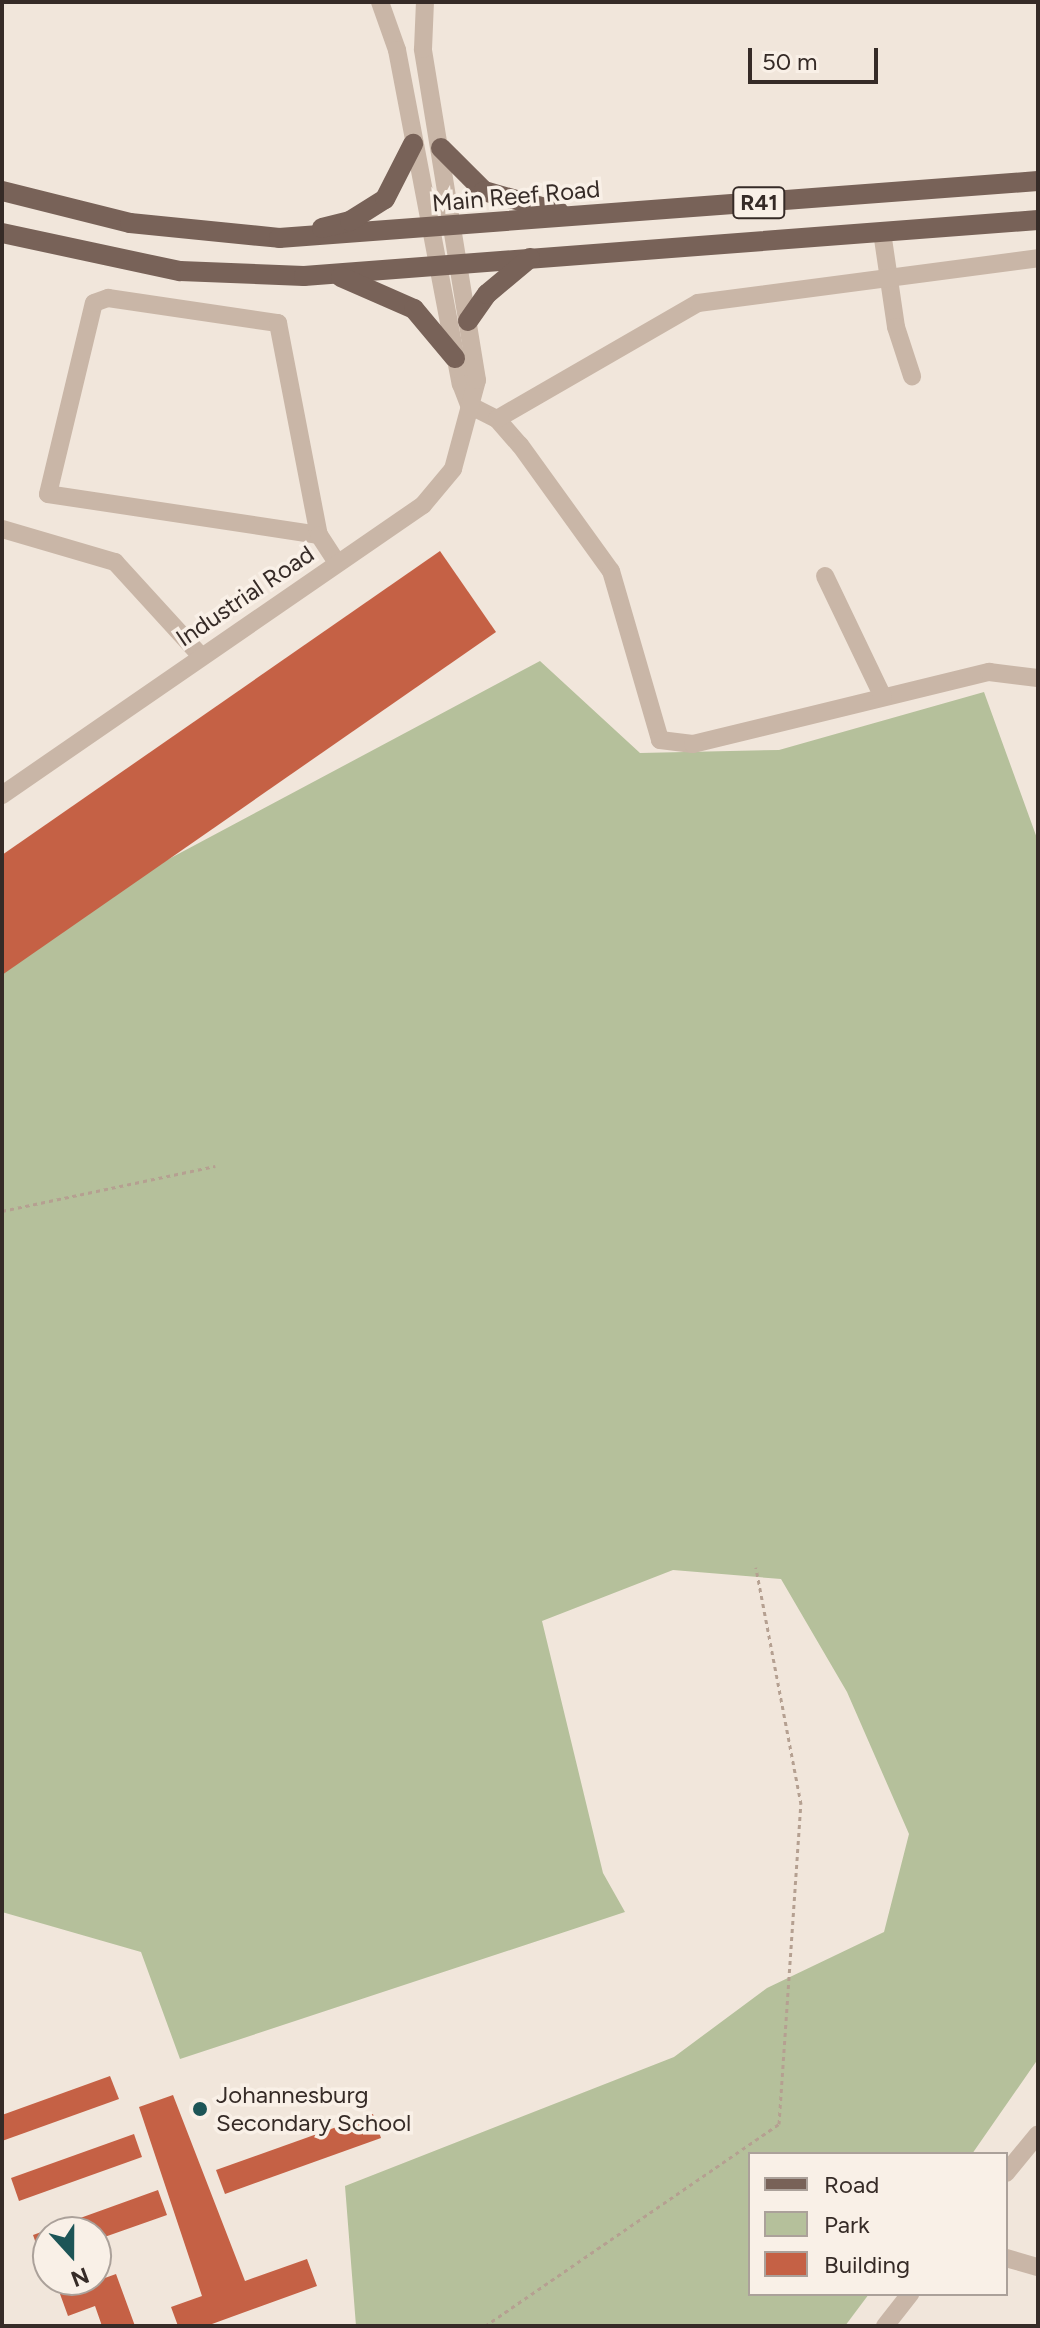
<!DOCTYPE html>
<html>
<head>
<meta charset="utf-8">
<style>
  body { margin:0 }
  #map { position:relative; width:1040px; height:2328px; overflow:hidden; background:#f1e6db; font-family:Figtree,sans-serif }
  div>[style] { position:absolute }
  .green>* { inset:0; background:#b5c09b }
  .building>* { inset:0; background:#c56145 }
  .path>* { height:3px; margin-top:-1.5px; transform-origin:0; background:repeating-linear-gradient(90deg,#b5a091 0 4px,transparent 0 8px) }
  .minor>* { height:18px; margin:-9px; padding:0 9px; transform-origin:9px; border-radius:9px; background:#c9b6a7 }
  .major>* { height:20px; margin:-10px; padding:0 10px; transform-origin:10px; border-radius:10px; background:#786258 }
  .dots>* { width:22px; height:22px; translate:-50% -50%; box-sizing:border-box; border:4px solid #f9f0e7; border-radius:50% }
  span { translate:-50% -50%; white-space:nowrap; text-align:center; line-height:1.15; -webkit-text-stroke:7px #f9f0e7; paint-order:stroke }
  .shield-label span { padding:2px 6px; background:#f9f0e7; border:2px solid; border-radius:6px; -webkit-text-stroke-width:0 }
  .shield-label { font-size:22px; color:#362b27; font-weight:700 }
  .street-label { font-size:24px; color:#362b27 }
  .poi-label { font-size:24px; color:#362b27 }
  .left { translate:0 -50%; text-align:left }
  .frame { position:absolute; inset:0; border:4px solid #362b27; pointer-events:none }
  .legend { position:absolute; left:748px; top:2152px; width:260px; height:144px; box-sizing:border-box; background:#f9f0e7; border:2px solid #aba19a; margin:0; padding:10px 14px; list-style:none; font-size:24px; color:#362b27 }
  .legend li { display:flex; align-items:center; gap:16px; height:40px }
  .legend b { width:40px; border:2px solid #aba19a }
  .north { position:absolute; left:32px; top:2216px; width:80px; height:80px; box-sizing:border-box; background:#f9f0e7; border:2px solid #aba19a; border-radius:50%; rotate:159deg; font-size:22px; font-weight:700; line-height:32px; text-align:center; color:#362b27 }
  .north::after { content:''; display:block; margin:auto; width:28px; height:36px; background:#1d5557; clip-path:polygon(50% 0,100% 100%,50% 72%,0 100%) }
  .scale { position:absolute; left:748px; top:48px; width:130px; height:36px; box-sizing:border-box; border:4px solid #362b27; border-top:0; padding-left:10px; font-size:24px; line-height:28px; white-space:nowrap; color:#362b27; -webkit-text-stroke:6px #f9f0e7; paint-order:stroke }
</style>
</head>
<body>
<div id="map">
  <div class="green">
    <i style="clip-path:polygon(540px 661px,640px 753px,779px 750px,984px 692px,1038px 841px,1038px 2059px,972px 2154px,750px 2154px,750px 2294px,869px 2294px,845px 2326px,356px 2326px,345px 2186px,674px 2057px,767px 1988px,884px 1932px,909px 1834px,847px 1692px,781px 1579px,673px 1570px,542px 1621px,603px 1873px,625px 1912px,180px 2059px,141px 1952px,2px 1912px,2px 948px)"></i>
  </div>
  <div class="building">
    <i style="clip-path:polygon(440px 551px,496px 632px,2px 975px,2px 855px)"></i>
    <i style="clip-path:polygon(110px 2076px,119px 2099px,2px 2141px,2px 2115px)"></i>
    <i style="clip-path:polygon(173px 2095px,245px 2281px,307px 2259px,317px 2286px,212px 2324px,178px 2326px,171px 2307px,202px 2296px,139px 2107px)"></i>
    <i style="clip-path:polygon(373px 2114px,381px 2138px,225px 2194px,216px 2170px)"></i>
    <i style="clip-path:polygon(134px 2134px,142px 2157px,19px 2201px,11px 2178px)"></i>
    <i style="clip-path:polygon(158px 2190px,167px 2215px,96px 2240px,96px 2232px,48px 2232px,48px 2252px,40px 2255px,33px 2235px)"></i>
    <i style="clip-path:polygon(116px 2274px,135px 2326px,102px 2326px,95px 2306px,68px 2316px,60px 2294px)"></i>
  </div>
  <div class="path">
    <i style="left:2px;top:1211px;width:218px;rotate:-11.9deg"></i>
    <i style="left:485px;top:2326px;width:357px;rotate:-34.5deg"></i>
    <i style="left:779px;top:2124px;width:321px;rotate:-86.1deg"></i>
    <i style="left:801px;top:1804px;width:241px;rotate:-100.8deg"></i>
  </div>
  <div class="minor">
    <i style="left:380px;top:2px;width:51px;rotate:70.5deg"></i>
    <i style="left:397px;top:50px;width:340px;rotate:79.2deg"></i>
    <i style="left:461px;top:384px;width:22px;rotate:69deg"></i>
    <i style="left:469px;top:405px;width:31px;rotate:27deg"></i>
    <i style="left:497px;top:419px;width:35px;rotate:49deg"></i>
    <i style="left:520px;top:445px;width:155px;rotate:54.2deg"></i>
    <i style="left:611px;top:571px;width:176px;rotate:73.8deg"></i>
    <i style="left:660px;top:740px;width:33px;rotate:7deg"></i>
    <i style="left:693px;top:744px;width:305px;rotate:-13.7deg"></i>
    <i style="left:989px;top:672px;width:49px;rotate:7deg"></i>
    <i style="left:882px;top:232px;width:96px;rotate:81.6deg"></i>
    <i style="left:896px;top:327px;width:52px;rotate:71.9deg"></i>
    <i style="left:497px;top:419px;width:232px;rotate:-30deg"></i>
    <i style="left:698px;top:303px;width:343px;rotate:-7.5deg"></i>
    <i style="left:2px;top:529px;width:118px;rotate:16.3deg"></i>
    <i style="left:115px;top:562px;width:126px;rotate:47.6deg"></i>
    <i style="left:319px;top:535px;width:274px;rotate:-171.4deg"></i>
    <i style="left:48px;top:494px;width:196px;rotate:-76.5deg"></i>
    <i style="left:94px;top:303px;width:15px;rotate:-20deg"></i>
    <i style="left:108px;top:298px;width:172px;rotate:8.4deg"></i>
    <i style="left:278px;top:323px;width:216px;rotate:79.1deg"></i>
    <i style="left:319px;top:535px;width:33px;rotate:57deg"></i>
    <i style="left:825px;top:576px;width:134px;rotate:64.4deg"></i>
    <i style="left:2px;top:795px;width:511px;rotate:-34.56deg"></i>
    <i style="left:423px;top:505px;width:47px;rotate:-50.2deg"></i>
    <i style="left:453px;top:469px;width:92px;rotate:-74.9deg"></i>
    <i style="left:477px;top:380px;width:335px;rotate:-99.3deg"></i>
    <i style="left:423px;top:49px;width:47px;rotate:-87.6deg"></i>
    <i style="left:1006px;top:2173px;width:50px;rotate:-50.6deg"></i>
    <i style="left:1006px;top:2258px;width:33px;rotate:16deg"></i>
    <i style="left:885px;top:2326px;width:41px;rotate:-52deg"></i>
  </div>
  <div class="major">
    <i style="left:441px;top:148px;width:61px;rotate:45deg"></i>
    <i style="left:484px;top:191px;width:78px;rotate:15.6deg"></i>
    <i style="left:2px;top:191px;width:132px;rotate:14deg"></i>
    <i style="left:130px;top:223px;width:150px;rotate:5.7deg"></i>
    <i style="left:279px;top:238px;width:761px;rotate:-4.29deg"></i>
    <i style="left:322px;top:228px;width:29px;rotate:-14deg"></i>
    <i style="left:350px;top:221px;width:41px;rotate:-32.2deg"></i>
    <i style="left:385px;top:199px;width:62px;rotate:-63deg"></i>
    <i style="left:2px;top:233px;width:182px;rotate:12.1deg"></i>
    <i style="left:180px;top:271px;width:124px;rotate:2.3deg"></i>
    <i style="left:304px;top:276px;width:736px;rotate:-4.36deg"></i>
    <i style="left:341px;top:277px;width:80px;rotate:23.7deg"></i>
    <i style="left:414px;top:309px;width:64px;rotate:50.1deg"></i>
    <i style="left:468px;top:321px;width:33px;rotate:-55deg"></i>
    <i style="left:487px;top:294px;width:56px;rotate:-39.9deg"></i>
  </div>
  <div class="dots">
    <i style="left:200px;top:2109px;background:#1d5557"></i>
  </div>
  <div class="shield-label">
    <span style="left:759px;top:203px">R41</span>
  </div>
  <div class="street-label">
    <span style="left:516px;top:196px;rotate:-5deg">Main Reef Road</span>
    <span style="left:245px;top:596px;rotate:-34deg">Industrial Road</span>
  </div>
  <div class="poi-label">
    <span class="left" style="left:216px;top:2109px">Johannesburg<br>Secondary School</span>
  </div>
  <div class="frame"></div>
  <ul class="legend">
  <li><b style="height:10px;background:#786258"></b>Road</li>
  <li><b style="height:22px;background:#b5c09b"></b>Park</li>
  <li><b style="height:22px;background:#c56145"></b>Building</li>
  </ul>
  <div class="north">N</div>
  <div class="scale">50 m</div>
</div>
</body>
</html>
